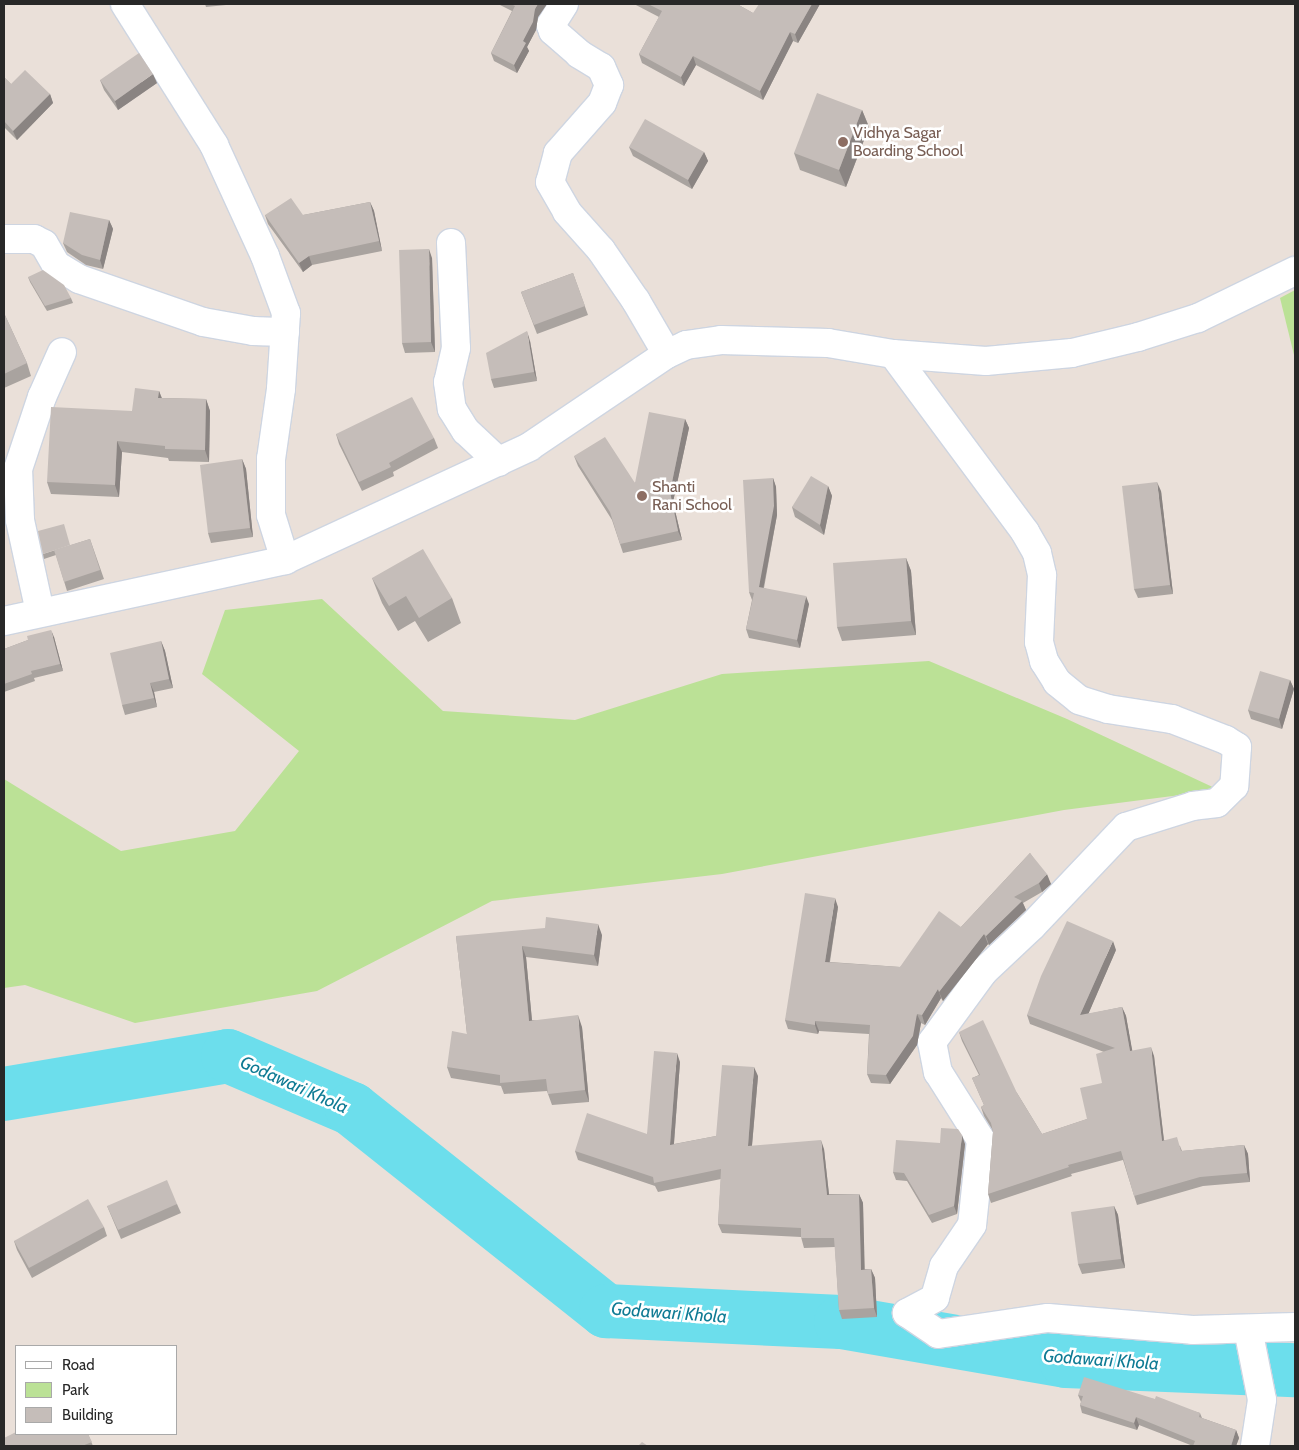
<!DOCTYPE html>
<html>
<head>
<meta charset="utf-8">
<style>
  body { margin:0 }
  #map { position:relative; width:1299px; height:1450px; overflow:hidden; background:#eae0d9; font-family:Cabin,sans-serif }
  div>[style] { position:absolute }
  .green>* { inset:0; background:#bbe196 }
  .river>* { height:54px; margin:-27px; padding:0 27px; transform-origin:27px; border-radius:27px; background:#6cdeec }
  .roads { filter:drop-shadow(1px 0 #ced5e1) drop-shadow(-1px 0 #ced5e1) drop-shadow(0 1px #ced5e1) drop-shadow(0 -1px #ced5e1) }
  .minor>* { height:28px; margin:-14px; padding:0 14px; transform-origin:14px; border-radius:14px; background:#fff }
  .wall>* { inset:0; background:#a9a39f }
  .shaded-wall>* { inset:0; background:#8a8482 }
  .building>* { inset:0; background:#c5bdb9 }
  .dots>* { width:14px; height:14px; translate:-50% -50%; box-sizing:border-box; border:2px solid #fff; border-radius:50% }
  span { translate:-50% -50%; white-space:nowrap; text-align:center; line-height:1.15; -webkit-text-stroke:5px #fff; paint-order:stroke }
  .education-label { font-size:16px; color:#785e54 }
  .left { translate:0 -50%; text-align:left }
  .water-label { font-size:18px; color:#0f7b94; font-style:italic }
  .frame { position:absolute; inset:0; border:5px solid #282828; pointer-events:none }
  .legend { position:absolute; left:15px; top:1345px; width:162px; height:90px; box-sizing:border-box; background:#fff; border:1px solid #a9a9a9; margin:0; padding:6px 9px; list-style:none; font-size:15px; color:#282828 }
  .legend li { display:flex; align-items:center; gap:10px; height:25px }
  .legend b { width:25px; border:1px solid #a9a9a9 }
</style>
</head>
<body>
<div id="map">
  <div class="green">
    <i style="clip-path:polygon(1295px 290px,1295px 359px,1280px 298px)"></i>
    <i style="clip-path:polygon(322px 599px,443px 711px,575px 720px,722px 674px,929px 661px,1067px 719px,1219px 790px,1064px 810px,722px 874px,492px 901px,317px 991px,135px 1023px,25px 985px,4px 988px,4px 779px,121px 851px,235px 831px,299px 751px,202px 674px,225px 610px)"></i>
  </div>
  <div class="river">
    <i style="left:4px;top:1094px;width:227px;rotate:-9.6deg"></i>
    <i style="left:228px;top:1056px;width:135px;rotate:23.1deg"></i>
    <i style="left:352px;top:1109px;width:325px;rotate:38.5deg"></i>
    <i style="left:606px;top:1311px;width:235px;rotate:2.7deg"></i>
    <i style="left:841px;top:1322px;width:228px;rotate:9.8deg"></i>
    <i style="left:1066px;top:1361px;width:229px;rotate:2.3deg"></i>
  </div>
  <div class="roads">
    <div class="minor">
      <i style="left:125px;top:4px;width:167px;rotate:57.7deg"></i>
      <i style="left:214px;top:145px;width:122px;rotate:65.3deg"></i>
      <i style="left:265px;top:256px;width:61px;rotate:69.8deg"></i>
      <i style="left:286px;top:313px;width:76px;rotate:93.8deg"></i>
      <i style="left:281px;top:389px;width:71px;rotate:98.1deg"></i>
      <i style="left:271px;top:459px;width:56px;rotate:90deg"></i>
      <i style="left:271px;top:515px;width:47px;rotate:72.7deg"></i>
      <i style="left:564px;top:4px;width:25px;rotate:122deg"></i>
      <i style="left:551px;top:25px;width:6px;rotate:72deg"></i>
      <i style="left:553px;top:31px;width:35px;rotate:41deg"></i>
      <i style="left:579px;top:54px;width:26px;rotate:31deg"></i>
      <i style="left:601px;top:67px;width:20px;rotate:66deg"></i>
      <i style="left:609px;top:85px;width:19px;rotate:111deg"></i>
      <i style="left:602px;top:103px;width:67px;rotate:131.3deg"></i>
      <i style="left:558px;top:153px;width:30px;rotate:105deg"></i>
      <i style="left:550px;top:182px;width:34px;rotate:60deg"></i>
      <i style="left:567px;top:212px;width:51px;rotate:48.2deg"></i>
      <i style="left:601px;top:250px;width:62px;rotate:55.5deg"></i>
      <i style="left:636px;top:301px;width:61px;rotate:59.7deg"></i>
      <i style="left:4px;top:239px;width:30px"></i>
      <i style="left:34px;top:239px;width:11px;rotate:27deg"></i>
      <i style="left:44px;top:244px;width:24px;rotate:60deg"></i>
      <i style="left:56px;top:265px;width:27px;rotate:31deg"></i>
      <i style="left:79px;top:279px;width:131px;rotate:19.1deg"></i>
      <i style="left:203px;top:322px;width:51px;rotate:10.2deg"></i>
      <i style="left:253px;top:331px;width:32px;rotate:2deg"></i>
      <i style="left:451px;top:243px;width:105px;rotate:87.3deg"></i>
      <i style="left:456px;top:348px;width:35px;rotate:103deg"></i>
      <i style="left:448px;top:382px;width:27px;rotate:82deg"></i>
      <i style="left:452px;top:409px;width:26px;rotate:58deg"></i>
      <i style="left:466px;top:431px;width:45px;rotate:43.2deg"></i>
      <i style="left:893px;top:354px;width:222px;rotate:53.4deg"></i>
      <i style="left:1025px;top:532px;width:24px;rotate:60deg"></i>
      <i style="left:1037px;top:553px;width:23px;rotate:77deg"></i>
      <i style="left:1042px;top:575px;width:67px;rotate:92.6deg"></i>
      <i style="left:1039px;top:642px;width:20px;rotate:75deg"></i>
      <i style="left:1044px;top:661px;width:25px;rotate:58deg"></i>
      <i style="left:1057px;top:682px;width:28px;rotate:39deg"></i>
      <i style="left:1079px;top:700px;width:30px;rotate:17deg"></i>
      <i style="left:1108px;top:709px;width:65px;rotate:8.9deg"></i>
      <i style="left:1172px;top:719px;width:58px;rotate:21.3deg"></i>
      <i style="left:1226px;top:740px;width:13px;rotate:32deg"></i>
      <i style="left:1237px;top:747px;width:39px;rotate:94deg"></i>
      <i style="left:1234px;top:786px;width:24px;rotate:135deg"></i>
      <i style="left:1217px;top:803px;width:24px;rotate:173deg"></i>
      <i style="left:1193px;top:806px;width:70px;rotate:162.6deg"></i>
      <i style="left:1126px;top:827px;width:137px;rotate:133.5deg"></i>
      <i style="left:1032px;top:926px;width:66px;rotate:136.8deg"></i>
      <i style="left:984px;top:971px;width:88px;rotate:126.2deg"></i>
      <i style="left:932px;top:1042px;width:31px;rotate:79deg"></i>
      <i style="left:938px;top:1072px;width:80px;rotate:57.7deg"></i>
      <i style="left:981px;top:1140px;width:85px;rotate:96deg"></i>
      <i style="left:972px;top:1225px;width:50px;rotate:124.3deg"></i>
      <i style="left:944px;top:1266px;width:33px;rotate:106deg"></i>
      <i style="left:935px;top:1298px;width:32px;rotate:152deg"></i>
      <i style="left:907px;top:1313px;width:37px;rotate:34deg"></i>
      <i style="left:938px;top:1334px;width:111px;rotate:-8.3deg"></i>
      <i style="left:1048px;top:1318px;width:145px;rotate:4.7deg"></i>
      <i style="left:1193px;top:1330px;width:102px;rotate:-1.7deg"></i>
      <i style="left:40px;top:612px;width:94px;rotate:-102.3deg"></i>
      <i style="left:20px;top:520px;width:51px;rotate:-92.2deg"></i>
      <i style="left:18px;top:469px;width:76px;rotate:-71.6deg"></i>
      <i style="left:42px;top:397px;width:49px;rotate:-66deg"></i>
      <i style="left:4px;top:621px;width:288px;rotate:-12.2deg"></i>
      <i style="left:285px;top:560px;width:269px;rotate:-24.8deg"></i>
      <i style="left:529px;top:447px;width:166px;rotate:-34deg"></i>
      <i style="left:667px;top:354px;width:21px;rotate:-25deg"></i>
      <i style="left:686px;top:345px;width:35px;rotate:-8deg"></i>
      <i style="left:721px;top:340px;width:107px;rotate:1.6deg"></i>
      <i style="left:828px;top:343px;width:66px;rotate:9.6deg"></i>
      <i style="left:893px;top:354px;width:93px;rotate:4.3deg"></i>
      <i style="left:986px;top:361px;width:86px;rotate:-5.3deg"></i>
      <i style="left:1072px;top:353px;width:68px;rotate:-13.6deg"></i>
      <i style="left:1138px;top:337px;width:63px;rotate:-17.6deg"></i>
      <i style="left:1198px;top:318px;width:108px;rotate:-25.9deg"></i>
      <i style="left:1248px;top:1329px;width:72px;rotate:78.8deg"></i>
      <i style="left:1262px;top:1400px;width:47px;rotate:98.7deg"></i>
    </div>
  </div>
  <div class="wall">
    <i style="clip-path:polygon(205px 4px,236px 4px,206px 7px)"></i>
    <i style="clip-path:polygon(498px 4px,547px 4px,538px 17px,536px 30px,527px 47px,529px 51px,517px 73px,494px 61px,491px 53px,512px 11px)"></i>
    <i style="clip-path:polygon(634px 4px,737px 4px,753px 13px,820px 4px,798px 43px,793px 41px,763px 100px,696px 65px,684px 86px,642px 63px,639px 54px,659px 17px)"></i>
    <i style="clip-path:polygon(4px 77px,11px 84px,50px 94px,53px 103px,17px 140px,4px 127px)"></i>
    <i style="clip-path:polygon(100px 80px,157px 83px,118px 110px,104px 90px)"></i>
    <i style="clip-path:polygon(862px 110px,869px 127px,846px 187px,800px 170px,794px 153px)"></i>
    <i style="clip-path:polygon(629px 147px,704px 152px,708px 161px,692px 189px,633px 156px)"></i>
    <i style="clip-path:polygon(370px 202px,374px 211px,382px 251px,312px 265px,303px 272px,268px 224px,265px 215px,303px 215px)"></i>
    <i style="clip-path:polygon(109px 220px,113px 229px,103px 269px,86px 265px,67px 252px,63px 243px)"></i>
    <i style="clip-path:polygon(432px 258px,435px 352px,405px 353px,402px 343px)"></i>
    <i style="clip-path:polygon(573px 273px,588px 315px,537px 334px,521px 292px)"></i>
    <i style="clip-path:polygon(28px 277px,71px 298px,73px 303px,47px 311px,30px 282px)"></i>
    <i style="clip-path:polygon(4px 313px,27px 363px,31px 376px,4px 388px)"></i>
    <i style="clip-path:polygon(530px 341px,537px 381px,494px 388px,491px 379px)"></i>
    <i style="clip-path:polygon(159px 391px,162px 398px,206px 399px,210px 411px,209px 462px,169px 461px,168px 458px,122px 452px,119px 497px,51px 494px,47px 482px,132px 411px)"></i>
    <i style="clip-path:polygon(685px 419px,689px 428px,673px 502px,682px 540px,623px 553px,612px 520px,578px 466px,574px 456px,635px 483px)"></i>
    <i style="clip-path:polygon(336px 434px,434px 438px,438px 448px,393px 472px,394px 476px,362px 491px,339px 444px)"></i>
    <i style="clip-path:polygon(242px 459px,246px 469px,253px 537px,211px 543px,208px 533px)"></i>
    <i style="clip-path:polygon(773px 478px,776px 487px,777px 515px,764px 588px,809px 604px,800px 648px,749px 638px,746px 629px,752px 600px,749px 592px)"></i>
    <i style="clip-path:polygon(828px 486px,832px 496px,824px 535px,795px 517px,792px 507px)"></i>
    <i style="clip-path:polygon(1161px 491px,1173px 594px,1138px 598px,1134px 589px)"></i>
    <i style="clip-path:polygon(90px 539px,104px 579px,67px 591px,56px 555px,44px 559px,43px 554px)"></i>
    <i style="clip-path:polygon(906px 558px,911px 571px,916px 635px,842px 641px,837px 627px)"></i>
    <i style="clip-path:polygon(372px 578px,452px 598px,461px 623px,428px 642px,415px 621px,398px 631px,382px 603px)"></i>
    <i style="clip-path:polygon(54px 637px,63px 671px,34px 678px,35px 681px,4px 692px,4px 649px,28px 640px)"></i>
    <i style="clip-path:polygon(161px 641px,165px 651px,173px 688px,154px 692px,157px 707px,125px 715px,122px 705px)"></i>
    <i style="clip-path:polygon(1290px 680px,1294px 689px,1282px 729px,1251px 719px,1248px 710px)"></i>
    <i style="clip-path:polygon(1030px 853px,1051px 884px,1042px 892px,1023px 903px,1026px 910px,989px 945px,988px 944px,943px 1001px,941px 998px,925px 1025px,921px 1023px,917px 1045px,890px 1084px,871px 1083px,867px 1074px,869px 1034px,819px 1031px,818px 1034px,788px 1029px,785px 1020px,838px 907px,830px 962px,900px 967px,961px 927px)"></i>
    <i style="clip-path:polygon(602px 935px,598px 966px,526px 957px,532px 1020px,582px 1027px,589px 1102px,552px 1105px,548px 1094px,547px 1091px,504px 1094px,501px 1086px,451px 1078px,447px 1067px,467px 1034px,456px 936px)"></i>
    <i style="clip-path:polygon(1116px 950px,1088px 1014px,1122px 1007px,1126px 1016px,1132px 1051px,1154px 1056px,1164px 1140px,1180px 1146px,1182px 1151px,1244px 1145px,1248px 1154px,1250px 1182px,1203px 1186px,1137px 1205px,1123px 1160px,1071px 1174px,1072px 1176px,991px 1203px,988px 1194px,993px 1132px,992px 1129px,984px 1116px,981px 1107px,984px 1105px,972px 1078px,979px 1075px,962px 1041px,959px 1032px,1017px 1093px,1042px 1134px,1087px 1119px,1102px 1083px,1104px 1052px,1030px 1024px,1027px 1015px)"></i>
    <i style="clip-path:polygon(680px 1062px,674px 1144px,716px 1136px,758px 1076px,752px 1146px,824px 1149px,829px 1194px,859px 1194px,863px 1203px,864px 1269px,871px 1269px,875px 1278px,877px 1317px,842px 1319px,839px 1310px,835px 1247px,804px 1248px,801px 1237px,722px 1233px,718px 1224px,721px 1179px,658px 1192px,655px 1186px,578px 1160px,575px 1151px,647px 1134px)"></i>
    <i style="clip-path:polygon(940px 1143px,965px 1144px,957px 1214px,932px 1223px,907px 1181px,896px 1180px,893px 1172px)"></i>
    <i style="clip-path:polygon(177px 1204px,181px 1213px,121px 1239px,107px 1206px)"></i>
    <i style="clip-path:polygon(1114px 1206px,1118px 1215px,1125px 1268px,1082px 1274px,1078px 1264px)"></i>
    <i style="clip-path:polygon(104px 1227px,107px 1236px,32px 1278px,17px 1250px,14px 1241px)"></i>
    <i style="clip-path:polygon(1078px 1395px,1155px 1399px,1200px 1413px,1202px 1418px,1236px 1430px,1239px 1438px,1236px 1446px,1193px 1446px,1139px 1425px,1137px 1430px,1082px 1413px,1080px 1405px,1081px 1402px)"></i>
    <i style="clip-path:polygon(88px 1434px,93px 1446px,4px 1446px)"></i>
  </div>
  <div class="shaded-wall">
    <i style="clip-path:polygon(538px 4px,547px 4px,538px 17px,536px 30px,527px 47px,529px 51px,517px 73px,514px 65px,535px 9px)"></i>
    <i style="clip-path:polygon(812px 4px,820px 4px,798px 43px,795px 34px)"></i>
    <i style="clip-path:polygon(790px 32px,793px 41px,763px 100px,760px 91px)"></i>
    <i style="clip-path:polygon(693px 56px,696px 65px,684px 86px,681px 77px)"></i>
    <i style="clip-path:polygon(153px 74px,157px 83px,118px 110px,115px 101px)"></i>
    <i style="clip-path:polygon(50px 94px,53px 103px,17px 140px,13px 131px)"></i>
    <i style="clip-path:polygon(862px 110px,869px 127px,846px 187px,839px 170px)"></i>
    <i style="clip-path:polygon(704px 152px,708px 161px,692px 189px,688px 180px)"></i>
    <i style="clip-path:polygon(370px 202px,374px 211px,382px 251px,379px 241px)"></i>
    <i style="clip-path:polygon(109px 220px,113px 229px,103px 269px,100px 260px)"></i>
    <i style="clip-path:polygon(429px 249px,432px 258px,435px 352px,431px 342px)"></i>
    <i style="clip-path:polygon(309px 256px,312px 265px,303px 272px,299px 263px)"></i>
    <i style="clip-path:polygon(527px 331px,530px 341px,537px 381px,534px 372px)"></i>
    <i style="clip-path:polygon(159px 391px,163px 402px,158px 398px)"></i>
    <i style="clip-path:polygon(206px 399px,210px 411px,209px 462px,205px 450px)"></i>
    <i style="clip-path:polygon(685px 419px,689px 428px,673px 502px,682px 540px,678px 531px,670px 492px)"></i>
    <i style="clip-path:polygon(117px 441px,122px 452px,119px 497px,115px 485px)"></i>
    <i style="clip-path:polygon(242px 459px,246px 469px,253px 537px,250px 528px)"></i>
    <i style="clip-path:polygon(773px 478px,776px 487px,777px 515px,762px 595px,759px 587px)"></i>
    <i style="clip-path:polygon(1157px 482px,1161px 491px,1173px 594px,1170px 585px)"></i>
    <i style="clip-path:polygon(828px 486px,832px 496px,824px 535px,820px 525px)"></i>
    <i style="clip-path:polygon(906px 558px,911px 571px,916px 635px,911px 621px)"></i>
    <i style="clip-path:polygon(806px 596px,809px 604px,800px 648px,797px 640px)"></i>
    <i style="clip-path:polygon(51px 630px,54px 637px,63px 671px,60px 664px)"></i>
    <i style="clip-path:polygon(161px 641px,165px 651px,173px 688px,169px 679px)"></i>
    <i style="clip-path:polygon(1290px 680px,1294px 689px,1282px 729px,1279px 719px)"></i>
    <i style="clip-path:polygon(150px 683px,154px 692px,157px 707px,154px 698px)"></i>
    <i style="clip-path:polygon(1047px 874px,1051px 884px,1042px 892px,1039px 883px)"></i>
    <i style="clip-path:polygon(835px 898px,838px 907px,828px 971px,825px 962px)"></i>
    <i style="clip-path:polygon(1022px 901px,1026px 910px,989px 945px,986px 936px)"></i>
    <i style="clip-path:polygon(598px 924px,602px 935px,598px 966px,594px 955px)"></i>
    <i style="clip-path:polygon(984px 934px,988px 944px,943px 1001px,939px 992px)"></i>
    <i style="clip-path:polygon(1113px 941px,1116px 950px,1084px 1024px,1080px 1015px)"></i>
    <i style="clip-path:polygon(522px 946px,526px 957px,533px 1032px,529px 1021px)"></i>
    <i style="clip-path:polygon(938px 989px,941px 998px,925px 1025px,922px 1015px)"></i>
    <i style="clip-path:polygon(1122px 1007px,1126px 1016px,1134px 1060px,1130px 1051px)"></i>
    <i style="clip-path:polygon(917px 1014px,921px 1023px,917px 1045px,890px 1084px,886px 1075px)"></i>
    <i style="clip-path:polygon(578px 1015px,582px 1027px,589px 1102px,585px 1090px)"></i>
    <i style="clip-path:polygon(815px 1021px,819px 1031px,818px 1034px,815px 1025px)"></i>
    <i style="clip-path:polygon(1151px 1047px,1154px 1056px,1165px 1150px,1162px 1141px)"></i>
    <i style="clip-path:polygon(677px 1053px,680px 1062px,673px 1155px,670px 1145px)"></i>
    <i style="clip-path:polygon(754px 1067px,758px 1076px,751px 1156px,748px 1146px)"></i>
    <i style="clip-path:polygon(962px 1135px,965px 1144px,957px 1214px,954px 1206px)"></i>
    <i style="clip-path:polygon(821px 1140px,824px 1149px,830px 1204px,827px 1195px)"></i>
    <i style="clip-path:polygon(1244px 1145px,1248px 1154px,1250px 1182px,1247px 1173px)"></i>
    <i style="clip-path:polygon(859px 1194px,863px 1203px,865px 1279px,861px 1270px)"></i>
    <i style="clip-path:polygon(1114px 1206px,1118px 1215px,1125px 1268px,1121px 1259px)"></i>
    <i style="clip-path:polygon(871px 1269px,875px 1278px,877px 1317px,874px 1308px)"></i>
    <i style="clip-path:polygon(1136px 1417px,1139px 1425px,1137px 1430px,1134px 1423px)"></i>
    <i style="clip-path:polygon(1236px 1430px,1239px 1438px,1236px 1446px,1231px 1446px)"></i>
  </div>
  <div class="building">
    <i style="clip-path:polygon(511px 4px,538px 4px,535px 9px,533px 22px,523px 41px,526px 43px,514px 65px,491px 53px,515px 6px)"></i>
    <i style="clip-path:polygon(648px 4px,737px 4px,753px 13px,759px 4px,812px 4px,795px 34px,790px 32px,760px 91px,693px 56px,681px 77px,639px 54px,662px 11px)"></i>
    <i style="clip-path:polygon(139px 53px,153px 74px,115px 101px,100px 80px)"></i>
    <i style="clip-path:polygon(25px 70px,50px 94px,13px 131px,4px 121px,4px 77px,11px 84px)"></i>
    <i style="clip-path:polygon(817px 93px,862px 110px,839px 170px,794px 153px)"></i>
    <i style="clip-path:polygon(645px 119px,704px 152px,688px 180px,629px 147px)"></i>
    <i style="clip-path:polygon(291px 198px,303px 215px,370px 202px,379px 241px,309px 256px,299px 263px,265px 215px)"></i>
    <i style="clip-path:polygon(70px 212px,109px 220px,100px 260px,82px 255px,63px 243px)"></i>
    <i style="clip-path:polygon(429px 249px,431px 342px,402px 343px,399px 250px)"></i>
    <i style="clip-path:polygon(43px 270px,64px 285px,71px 298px,45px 306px,28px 277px)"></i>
    <i style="clip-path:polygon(573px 273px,585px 306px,534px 325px,521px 292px)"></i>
    <i style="clip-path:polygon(4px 313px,27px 363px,4px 374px)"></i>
    <i style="clip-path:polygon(527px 331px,534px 372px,491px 379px,486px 353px)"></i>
    <i style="clip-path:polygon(135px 388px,159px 391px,158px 398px,206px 399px,205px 450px,165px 449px,165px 446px,117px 441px,115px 485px,47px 482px,51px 407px,132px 411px)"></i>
    <i style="clip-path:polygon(412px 397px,434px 438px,389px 463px,391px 467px,359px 482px,336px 434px)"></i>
    <i style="clip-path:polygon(649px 412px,685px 419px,670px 492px,678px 531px,620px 544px,610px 512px,574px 456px,605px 437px,635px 483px)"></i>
    <i style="clip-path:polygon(242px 459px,250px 528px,208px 533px,200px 465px)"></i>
    <i style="clip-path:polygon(811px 476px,828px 486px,820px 525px,792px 507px)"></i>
    <i style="clip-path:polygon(773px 478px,774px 506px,759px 587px,806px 596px,797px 640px,746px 629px,754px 593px,749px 592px,743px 480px)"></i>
    <i style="clip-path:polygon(1157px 482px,1170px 585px,1134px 589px,1122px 486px)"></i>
    <i style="clip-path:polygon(64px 524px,70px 545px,43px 554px,38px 531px)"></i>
    <i style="clip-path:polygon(90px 539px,100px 570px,64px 582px,54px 550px)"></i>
    <i style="clip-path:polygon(423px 549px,452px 598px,419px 618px,406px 596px,389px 606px,372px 578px)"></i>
    <i style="clip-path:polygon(906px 558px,911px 621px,837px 627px,833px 563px)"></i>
    <i style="clip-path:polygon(51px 630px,60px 664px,31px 671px,32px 674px,4px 684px,4px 649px,28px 640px,27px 636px)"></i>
    <i style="clip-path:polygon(161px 641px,169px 679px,150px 683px,154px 698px,122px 705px,110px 653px)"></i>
    <i style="clip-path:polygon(1260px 671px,1290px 680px,1279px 719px,1248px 710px)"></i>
    <i style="clip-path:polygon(1030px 853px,1047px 874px,1039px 883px,1014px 897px,1022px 901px,986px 936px,984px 934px,939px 992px,938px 989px,922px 1015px,917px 1014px,913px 1036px,886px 1075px,867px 1074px,870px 1025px,815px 1021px,815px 1025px,785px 1020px,805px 893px,835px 898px,825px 962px,900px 967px,939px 911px,961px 927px)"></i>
    <i style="clip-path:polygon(546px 917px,598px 924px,594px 955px,522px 946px,529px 1021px,578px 1015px,585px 1090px,548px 1094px,546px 1079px,500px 1083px,500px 1075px,447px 1067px,452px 1031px,467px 1034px,456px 936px,545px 928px)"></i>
    <i style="clip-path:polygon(1067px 921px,1113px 941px,1080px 1015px,1122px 1007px,1130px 1051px,1151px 1047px,1162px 1141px,1177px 1137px,1181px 1151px,1244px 1145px,1247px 1173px,1200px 1177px,1134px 1196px,1121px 1151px,1068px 1165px,1069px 1167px,988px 1194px,993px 1132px,991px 1123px,981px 1107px,984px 1105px,972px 1078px,980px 1075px,959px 1032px,983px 1020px,1017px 1093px,1042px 1134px,1087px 1119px,1080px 1088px,1102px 1083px,1096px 1054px,1115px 1048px,1027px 1015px,1041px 976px)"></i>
    <i style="clip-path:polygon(654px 1051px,677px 1053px,670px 1145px,716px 1136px,722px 1065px,754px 1067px,748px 1146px,821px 1140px,827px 1195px,859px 1194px,861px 1270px,871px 1269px,874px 1308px,839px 1310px,834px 1238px,801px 1238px,801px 1228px,718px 1224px,721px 1169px,654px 1183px,653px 1177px,575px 1151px,587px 1113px,647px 1134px)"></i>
    <i style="clip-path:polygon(941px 1128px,958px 1129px,962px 1135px,954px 1206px,929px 1215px,904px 1173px,893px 1172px,896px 1140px,940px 1143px)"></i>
    <i style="clip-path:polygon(167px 1180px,177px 1204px,118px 1230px,107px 1206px)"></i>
    <i style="clip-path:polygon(88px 1199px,104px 1227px,29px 1268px,14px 1241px)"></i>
    <i style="clip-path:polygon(1114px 1206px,1121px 1259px,1078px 1264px,1071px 1212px)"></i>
    <i style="clip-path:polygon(1084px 1377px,1155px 1399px,1156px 1396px,1200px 1413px,1199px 1417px,1236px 1430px,1231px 1446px,1193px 1446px,1195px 1441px,1136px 1417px,1134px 1423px,1080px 1405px,1083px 1396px,1078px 1395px)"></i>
    <i style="clip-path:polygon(16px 1432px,16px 1434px,88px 1434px,92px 1442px,82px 1446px,4px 1446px,4px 1438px)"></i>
    <i style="clip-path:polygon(642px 1442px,648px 1446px,638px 1446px)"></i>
  </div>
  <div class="dots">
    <i style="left:843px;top:142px;background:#8d6e63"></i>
    <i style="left:642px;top:496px;background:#8d6e63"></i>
  </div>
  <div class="education-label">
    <span class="left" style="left:853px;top:142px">Vidhya Sagar<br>Boarding School</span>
    <span class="left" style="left:652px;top:496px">Shanti<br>Rani School</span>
  </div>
  <div class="water-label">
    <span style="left:294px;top:1085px;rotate:24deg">Godawari Khola</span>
    <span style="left:669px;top:1313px;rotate:4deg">Godawari Khola</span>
    <span style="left:1101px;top:1360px;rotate:4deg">Godawari Khola</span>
  </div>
  <div class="frame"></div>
  <ul class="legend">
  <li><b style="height:6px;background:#fff"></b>Road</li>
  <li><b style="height:14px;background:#bbe196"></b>Park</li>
  <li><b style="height:14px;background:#c5bdb9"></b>Building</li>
  </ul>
</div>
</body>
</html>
